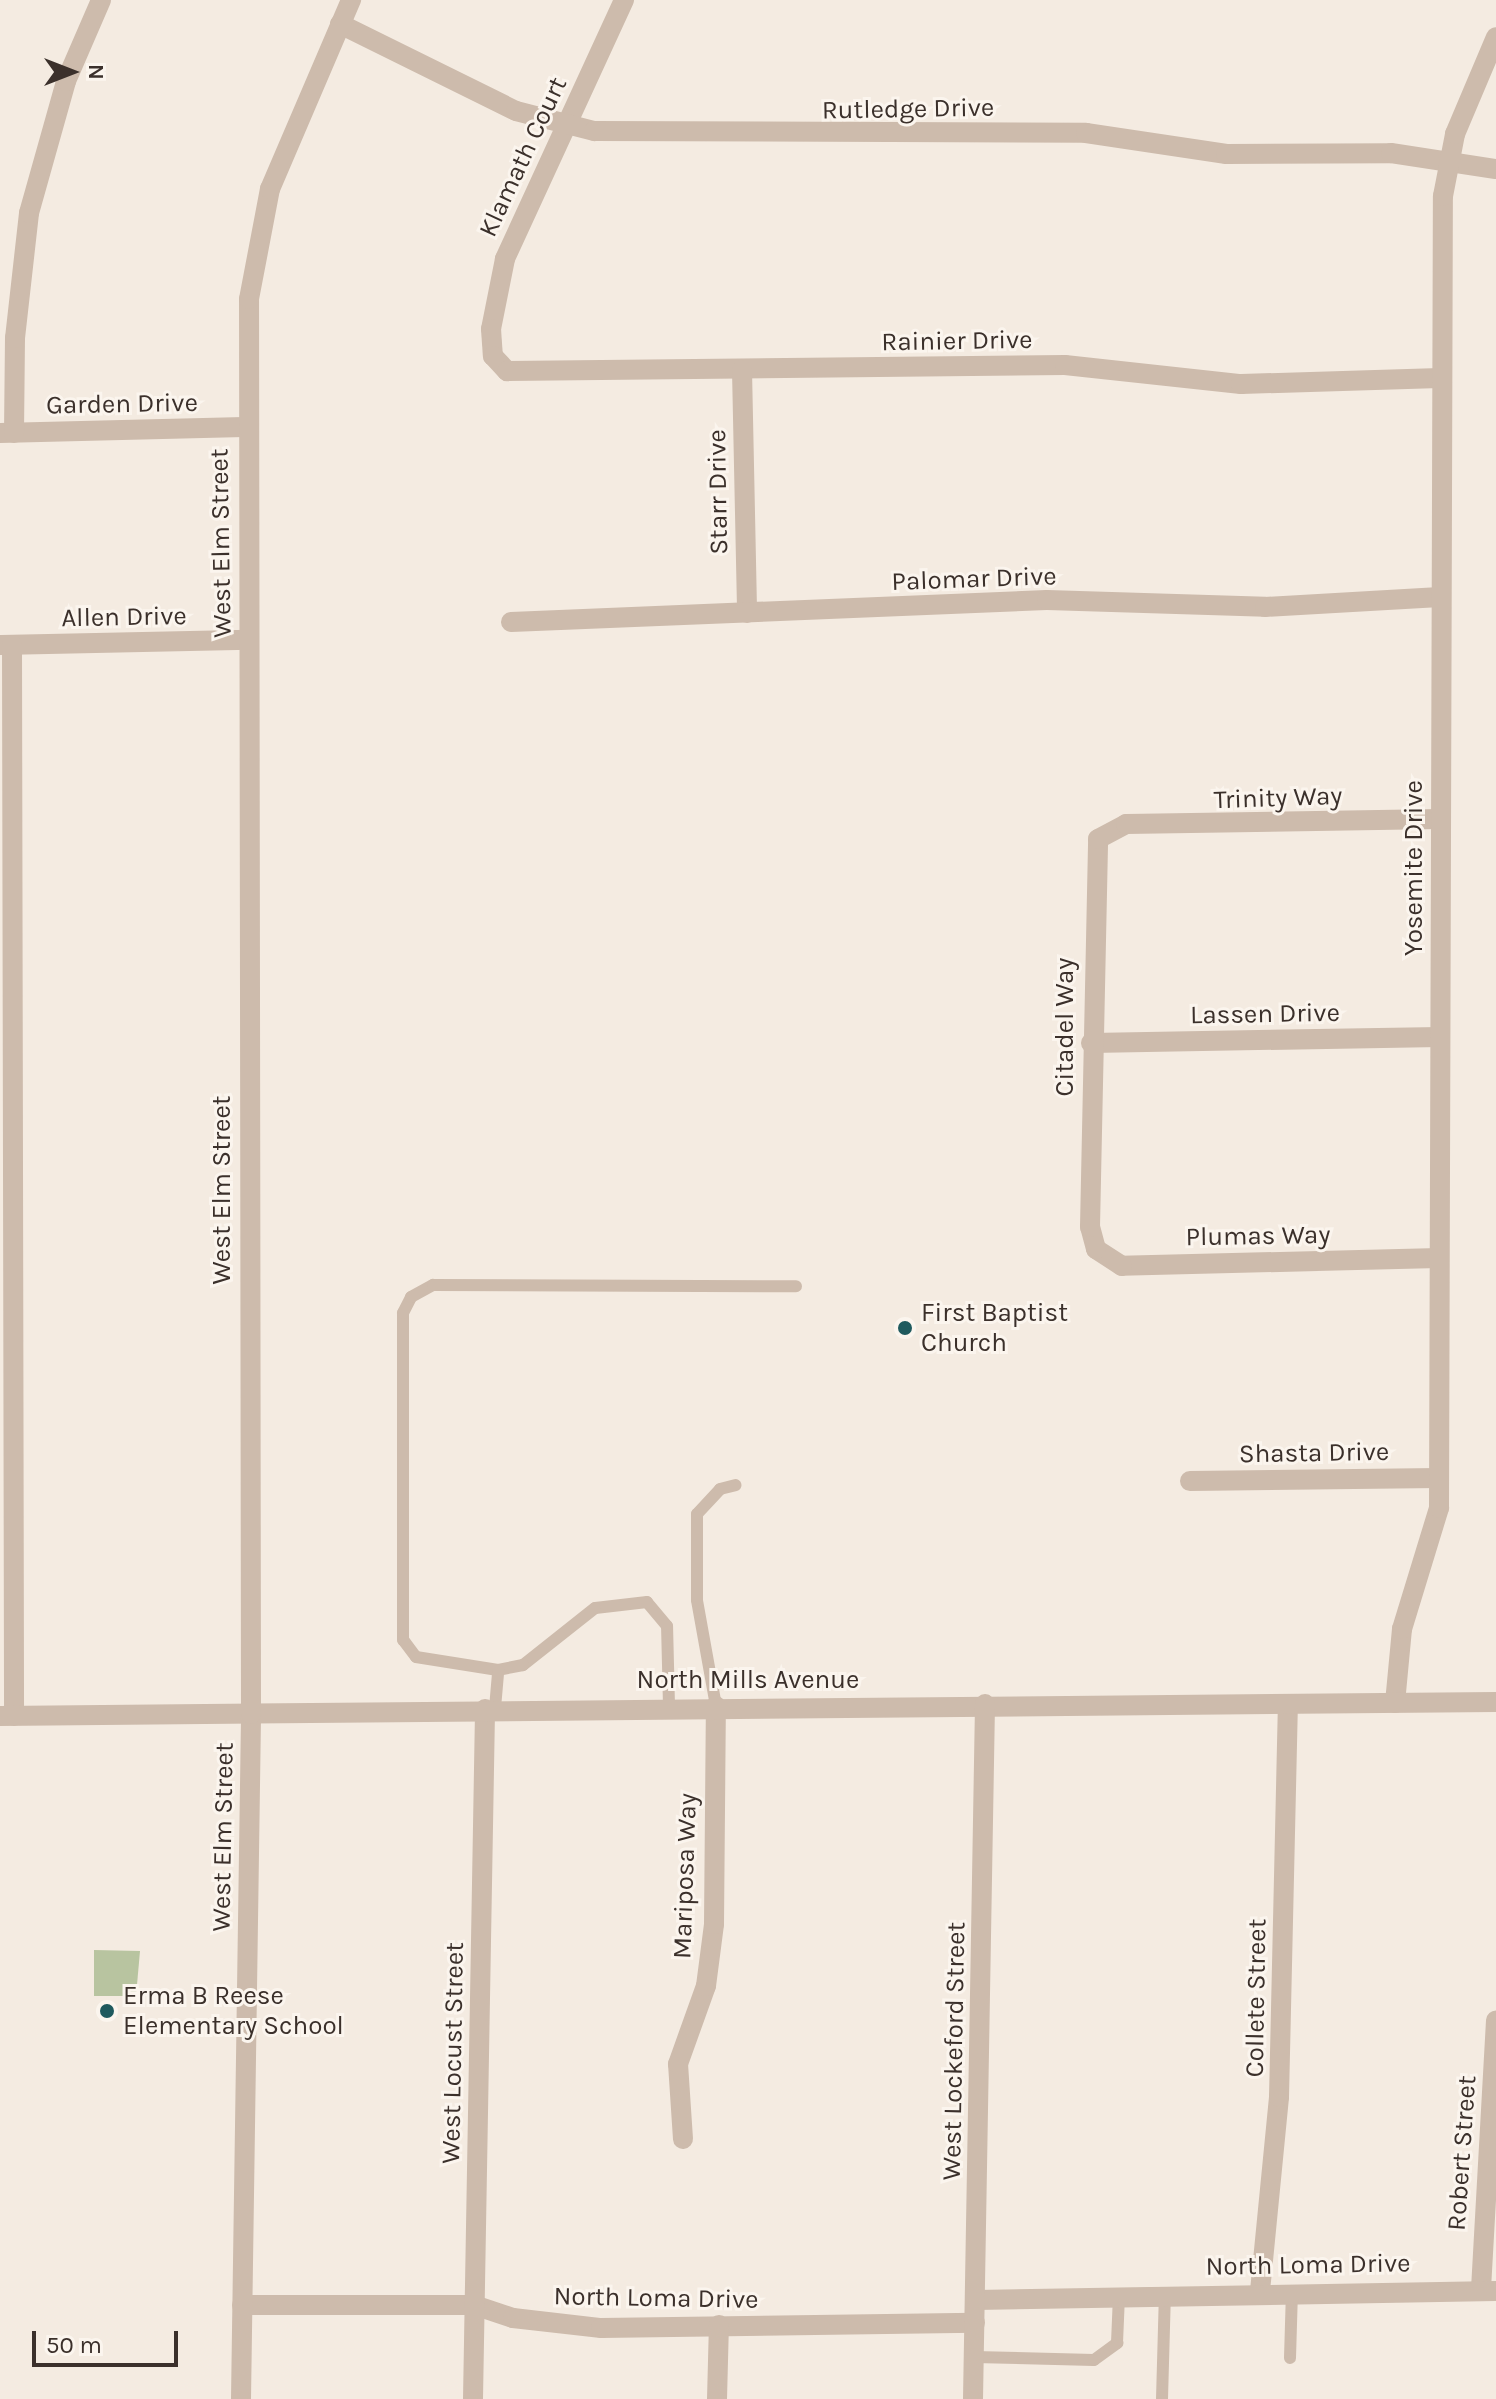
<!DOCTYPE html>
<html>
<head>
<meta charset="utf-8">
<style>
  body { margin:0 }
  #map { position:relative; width:1496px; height:2399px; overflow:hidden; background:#f4ebe1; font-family:Karla,sans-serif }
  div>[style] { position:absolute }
  .green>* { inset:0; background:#b8c4a0 }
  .service>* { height:12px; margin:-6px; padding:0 6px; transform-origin:6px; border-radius:6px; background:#cdbbac }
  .minor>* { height:20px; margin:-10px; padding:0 10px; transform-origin:10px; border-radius:10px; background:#cdbbac }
  .tertiary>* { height:20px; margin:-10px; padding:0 10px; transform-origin:10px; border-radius:10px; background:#cdbbac }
  .dots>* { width:22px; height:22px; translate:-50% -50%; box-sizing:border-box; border:4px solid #fbf5ee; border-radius:50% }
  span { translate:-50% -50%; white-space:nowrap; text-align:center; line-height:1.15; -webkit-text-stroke:6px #fbf5ee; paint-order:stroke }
  .street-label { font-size:26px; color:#3b302b }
  .poi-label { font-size:26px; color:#3b302b }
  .left { translate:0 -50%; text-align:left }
  .north { position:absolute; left:32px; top:32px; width:80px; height:80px; -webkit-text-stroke:6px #fbf5ee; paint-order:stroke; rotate:90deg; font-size:22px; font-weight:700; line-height:32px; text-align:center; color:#3b302b }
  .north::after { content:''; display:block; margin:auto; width:28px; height:36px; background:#3b302b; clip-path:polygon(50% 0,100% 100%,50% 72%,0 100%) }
  .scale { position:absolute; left:32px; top:2331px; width:146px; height:36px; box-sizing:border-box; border:4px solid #3b302b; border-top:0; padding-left:10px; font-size:24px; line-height:28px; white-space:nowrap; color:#3b302b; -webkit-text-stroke:6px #fbf5ee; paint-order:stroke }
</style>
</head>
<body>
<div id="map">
  <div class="green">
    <i style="clip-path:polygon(94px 1950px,140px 1951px,136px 1996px,94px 1996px)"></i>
  </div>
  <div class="service">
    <i style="left:669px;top:1706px;width:80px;rotate:-91.4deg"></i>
    <i style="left:667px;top:1626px;width:31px;rotate:-130deg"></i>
    <i style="left:647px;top:1602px;width:52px;rotate:173.4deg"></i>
    <i style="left:595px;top:1608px;width:92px;rotate:141.6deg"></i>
    <i style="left:523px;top:1665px;width:25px;rotate:169deg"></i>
    <i style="left:498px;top:1670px;width:83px;rotate:-171deg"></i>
    <i style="left:416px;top:1657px;width:21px;rotate:-127deg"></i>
    <i style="left:403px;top:1640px;width:327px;rotate:-90deg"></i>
    <i style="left:403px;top:1313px;width:18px;rotate:-63deg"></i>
    <i style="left:411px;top:1297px;width:25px;rotate:-29deg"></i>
    <i style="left:433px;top:1285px;width:363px;rotate:0.2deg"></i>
    <i style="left:716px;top:1706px;width:108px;rotate:-100.2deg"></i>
    <i style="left:697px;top:1600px;width:86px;rotate:-90deg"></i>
    <i style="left:697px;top:1514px;width:34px;rotate:-47deg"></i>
    <i style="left:720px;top:1489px;width:16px;rotate:-14deg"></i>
    <i style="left:495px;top:1708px;width:38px;rotate:-85deg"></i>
    <i style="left:974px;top:2357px;width:120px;rotate:1.4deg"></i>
    <i style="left:1094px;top:2360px;width:29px;rotate:-36deg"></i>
    <i style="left:1117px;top:2343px;width:48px;rotate:-87.6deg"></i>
    <i style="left:1290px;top:2358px;width:67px;rotate:-88.3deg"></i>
    <i style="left:1162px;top:2399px;width:105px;rotate:-88.4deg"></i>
  </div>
  <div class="minor">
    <i style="left:624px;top:0;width:285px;rotate:114.7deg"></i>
    <i style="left:505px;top:259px;width:71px;rotate:101.3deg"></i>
    <i style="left:491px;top:329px;width:27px;rotate:86deg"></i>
    <i style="left:493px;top:356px;width:21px;rotate:47deg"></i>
    <i style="left:507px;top:371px;width:558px;rotate:-0.62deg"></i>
    <i style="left:1065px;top:365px;width:177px;rotate:6.2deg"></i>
    <i style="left:1241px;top:384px;width:199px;rotate:-1.7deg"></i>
    <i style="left:340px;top:24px;width:196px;rotate:26.3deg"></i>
    <i style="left:516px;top:111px;width:81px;rotate:14.4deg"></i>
    <i style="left:594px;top:131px;width:492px;rotate:0.2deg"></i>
    <i style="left:1086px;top:133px;width:142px;rotate:8.5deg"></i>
    <i style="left:1226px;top:154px;width:165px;rotate:-0.3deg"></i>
    <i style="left:1391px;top:153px;width:106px;rotate:8.7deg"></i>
    <i style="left:742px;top:370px;width:243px;rotate:88.8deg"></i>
    <i style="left:0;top:433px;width:244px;rotate:-1.4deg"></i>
    <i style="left:14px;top:433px;width:95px;rotate:-89.4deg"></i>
    <i style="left:15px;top:338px;width:126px;rotate:-83.6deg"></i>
    <i style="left:29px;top:213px;width:137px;rotate:-74.3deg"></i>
    <i style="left:66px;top:81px;width:88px;rotate:-66.6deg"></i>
    <i style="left:511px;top:622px;width:536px;rotate:-2.35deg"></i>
    <i style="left:1047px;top:600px;width:218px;rotate:1.8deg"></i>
    <i style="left:1265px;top:607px;width:175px;rotate:-3.3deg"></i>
    <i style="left:1px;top:645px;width:248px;rotate:-1.2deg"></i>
    <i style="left:12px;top:645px;width:1071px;rotate:89.89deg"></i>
    <i style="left:1091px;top:1043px;width:349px;rotate:-1deg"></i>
    <i style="left:1439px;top:1258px;width:317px;rotate:178.6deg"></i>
    <i style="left:1122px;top:1266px;width:31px;rotate:-147deg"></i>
    <i style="left:1096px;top:1249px;width:23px;rotate:-105deg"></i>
    <i style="left:1090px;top:1227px;width:388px;rotate:-88.8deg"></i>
    <i style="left:1098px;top:839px;width:32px;rotate:-28deg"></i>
    <i style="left:1126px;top:824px;width:314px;rotate:-0.9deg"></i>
    <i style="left:1190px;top:1481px;width:249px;rotate:-0.7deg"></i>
    <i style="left:1395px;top:1703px;width:74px;rotate:-84.6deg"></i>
    <i style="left:1402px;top:1629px;width:127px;rotate:-73deg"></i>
    <i style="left:1439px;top:1508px;width:1312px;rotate:-89.83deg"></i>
    <i style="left:1443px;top:196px;width:63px;rotate:-79deg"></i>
    <i style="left:1455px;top:134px;width:105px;rotate:-67.1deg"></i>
    <i style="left:683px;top:2139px;width:75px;rotate:-93.8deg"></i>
    <i style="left:678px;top:2064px;width:83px;rotate:-70.3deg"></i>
    <i style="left:706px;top:1986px;width:63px;rotate:-82.6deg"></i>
    <i style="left:714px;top:1924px;width:218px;rotate:-89.5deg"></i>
    <i style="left:1481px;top:2289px;width:269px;rotate:-86.8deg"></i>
    <i style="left:1260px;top:2291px;width:195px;rotate:-84.4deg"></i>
    <i style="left:1279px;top:2097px;width:392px;rotate:-88.7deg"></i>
    <i style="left:976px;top:2300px;width:520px;rotate:-0.99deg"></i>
    <i style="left:242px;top:2305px;width:232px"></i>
    <i style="left:474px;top:2305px;width:41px;rotate:18.4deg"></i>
    <i style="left:513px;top:2318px;width:89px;rotate:6.5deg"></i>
    <i style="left:601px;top:2328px;width:374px;rotate:-0.8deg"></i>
    <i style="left:473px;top:2399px;width:690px;rotate:-89deg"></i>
    <i style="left:717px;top:2399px;width:74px;rotate:-88.5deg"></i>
  </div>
  <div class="tertiary">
    <i style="left:0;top:1716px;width:1496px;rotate:-0.54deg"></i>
    <i style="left:241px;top:2399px;width:685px;rotate:-89.16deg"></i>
    <i style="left:251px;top:1714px;width:1415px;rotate:-90.08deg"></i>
    <i style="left:249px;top:299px;width:112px;rotate:-79.2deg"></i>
    <i style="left:270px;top:189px;width:206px;rotate:-66.8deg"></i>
    <i style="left:973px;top:2399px;width:695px;rotate:-89.01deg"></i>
  </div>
  <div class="dots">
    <i style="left:905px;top:1328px;background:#1f5a5e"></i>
    <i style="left:107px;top:2011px;background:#1f5a5e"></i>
  </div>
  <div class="street-label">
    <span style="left:908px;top:109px;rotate:-1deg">Rutledge Drive</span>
    <span style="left:523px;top:157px;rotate:-65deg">Klamath Court</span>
    <span style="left:957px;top:341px;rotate:-1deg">Rainier Drive</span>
    <span style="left:122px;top:404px;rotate:-1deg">Garden Drive</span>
    <span style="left:718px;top:492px;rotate:-91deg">Starr Drive</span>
    <span style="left:221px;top:543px;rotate:-91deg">West Elm Street</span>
    <span style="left:974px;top:579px;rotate:-2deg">Palomar Drive</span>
    <span style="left:124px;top:617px;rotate:-1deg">Allen Drive</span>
    <span style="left:1278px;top:798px;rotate:-2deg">Trinity Way</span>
    <span style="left:1414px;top:868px;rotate:-90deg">Yosemite Drive</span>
    <span style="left:1265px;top:1014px;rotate:-1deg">Lassen Drive</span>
    <span style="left:1065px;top:1027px;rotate:-90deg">Citadel Way</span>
    <span style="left:222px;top:1190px;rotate:-90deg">West Elm Street</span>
    <span style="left:1258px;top:1236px;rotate:-1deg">Plumas Way</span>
    <span style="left:1314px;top:1453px;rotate:-1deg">Shasta Drive</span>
    <span style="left:748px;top:1680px">North Mills Avenue</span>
    <span style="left:223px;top:1837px;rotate:-89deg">West Elm Street</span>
    <span style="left:685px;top:1876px;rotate:-88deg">Mariposa Way</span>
    <span style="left:1256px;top:1998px;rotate:-89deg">Collete Street</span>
    <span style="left:954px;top:2051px;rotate:-89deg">West Lockeford Street</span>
    <span style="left:453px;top:2053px;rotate:-89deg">West Locust Street</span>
    <span style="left:1462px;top:2153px;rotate:-86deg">Robert Street</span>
    <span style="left:1308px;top:2265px;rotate:-1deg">North Loma Drive</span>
    <span style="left:656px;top:2298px;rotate:1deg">North Loma Drive</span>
  </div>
  <div class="poi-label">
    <span class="left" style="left:921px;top:1328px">First Baptist<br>Church</span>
    <span class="left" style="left:123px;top:2011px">Erma B Reese<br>Elementary School</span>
  </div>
  <div class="north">N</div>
  <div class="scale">50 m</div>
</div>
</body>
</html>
